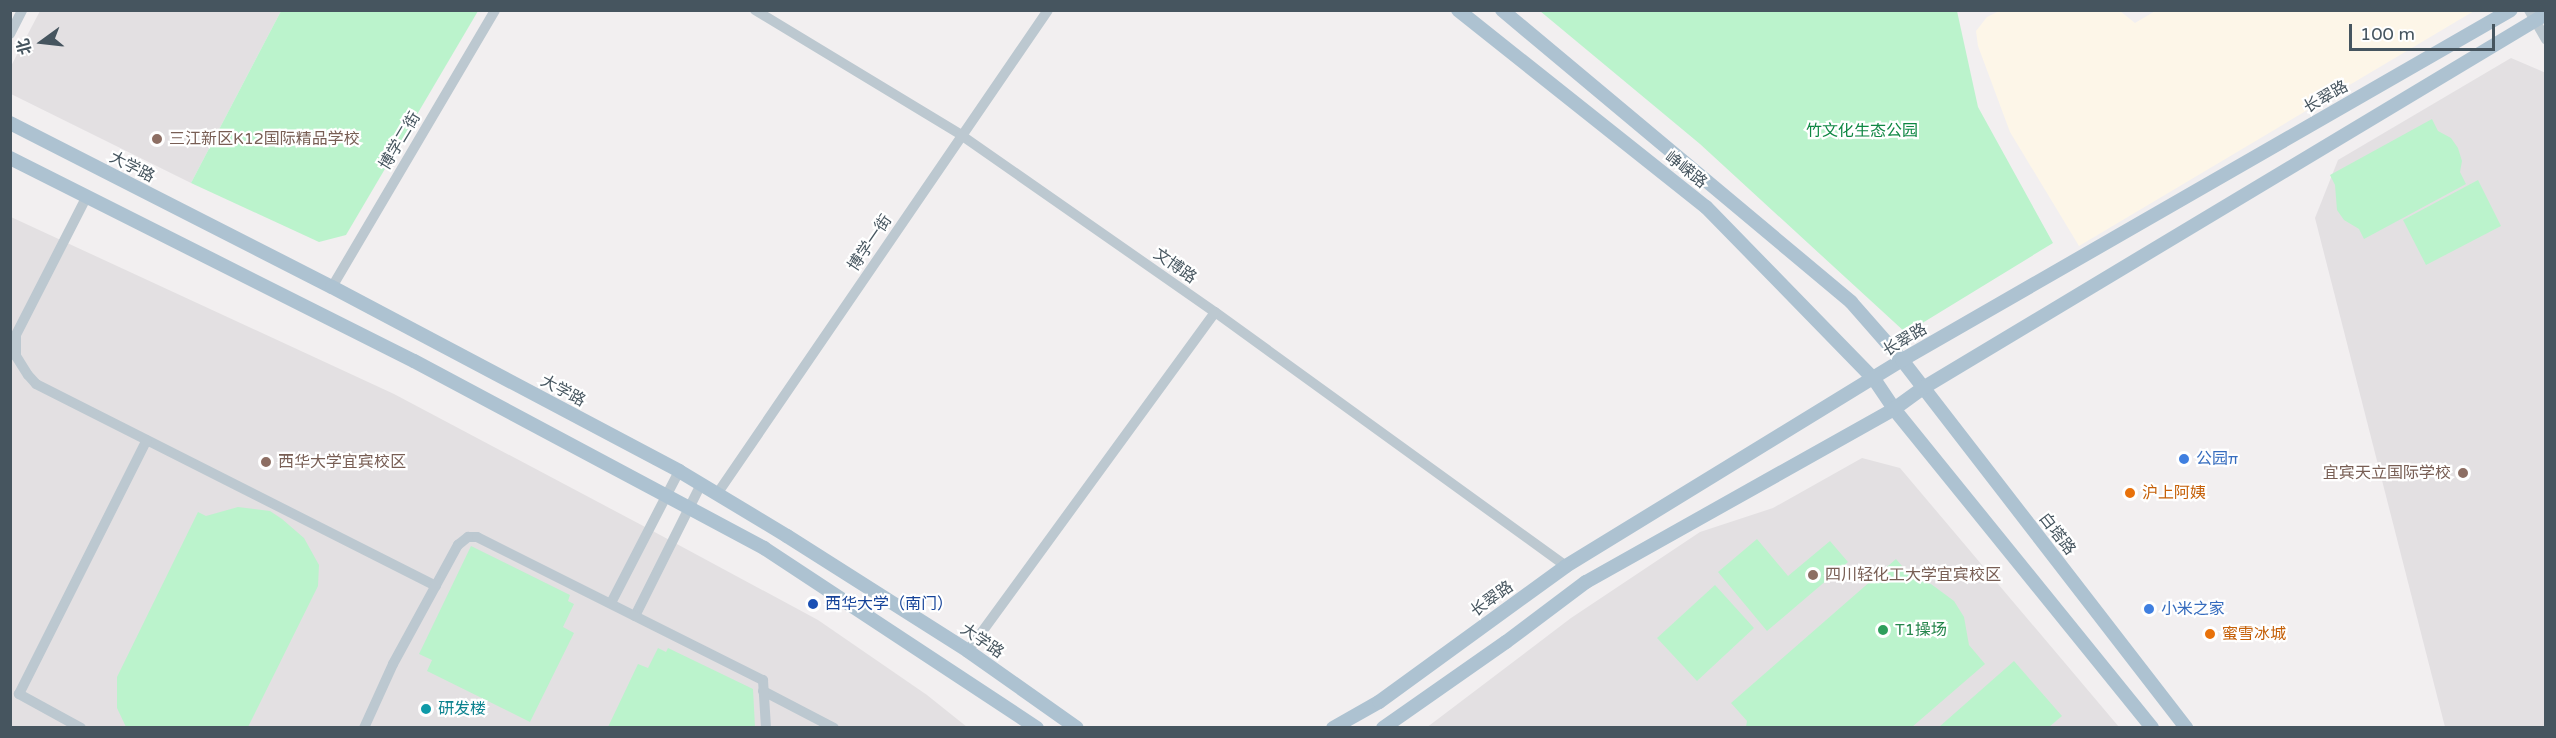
<!DOCTYPE html>
<html>
<head>
<meta charset="utf-8">
<style>
  body { margin:0 }
  #map { position:relative; width:2556px; height:738px; overflow:hidden; background:#f2eff0; font-family:"Varela Round","Noto Sans SC",sans-serif }
  div>[style] { position:absolute }
  .commercial>* { inset:0; background:#fdf6e8 }
  .education>* { inset:0; background:#e3e0e2 }
  .green>* { inset:0; background:#bbf3cc }
  .minor>* { height:10px; margin:-5px; padding:0 5px; transform-origin:5px; border-radius:5px; background:#bcc8d0 }
  .major>* { height:14px; margin:-7px; padding:0 7px; transform-origin:7px; border-radius:7px; background:#adc2d1 }
  .dots>* { width:16px; height:16px; translate:-50% -50%; box-sizing:border-box; border:3px solid #fff; border-radius:50% }
  span { translate:-50% -50%; white-space:nowrap; text-align:center; line-height:1.15; -webkit-text-stroke:4.5px #fff; paint-order:stroke }
  .street-label { font-size:16px; color:#46555f }
  .park-label { font-size:16px; color:#0f8743 }
  .education-label { font-size:16px; color:#785e54 }
  .left { translate:0 -50%; text-align:left }
  .right { translate:-100% -50%; text-align:right }
  .shop-label { font-size:16px; color:#366cbe }
  .food-label { font-size:16px; color:#c56008 }
  .transit-label { font-size:16px; color:#164399 }
  .leisure-label { font-size:16px; color:#27864d }
  .culture-label { font-size:16px; color:#0d838f }
  .frame { position:absolute; inset:0; border:12px solid #46555f; pointer-events:none }
  .north { position:absolute; left:12px; top:12px; width:60px; height:60px; -webkit-text-stroke:4px #fff; paint-order:stroke; rotate:255deg; font-size:16px; font-weight:700; line-height:24px; text-align:center; color:#46555f }
  .north::after { content:''; display:block; margin:auto; width:21px; height:27px; background:#46555f; clip-path:polygon(50% 0,100% 100%,50% 72%,0 100%) }
  .scale { position:absolute; left:2349px; top:24px; width:146px; height:27px; box-sizing:border-box; border:3px solid #46555f; border-top:0; padding-left:8px; font-size:18px; line-height:21px; white-space:nowrap; color:#46555f; -webkit-text-stroke:4px #fff; paint-order:stroke }
</style>
</head>
<body>
<div id="map">
  <div class="commercial">
    <i style="clip-path:polygon(1999px 11px,2120px 11px,2135px 23px,2157px 10px,2474px 11px,2079px 246px,2010px 132px,1978px 46px,1976px 31px,1987px 17px)"></i>
  </div>
  <div class="education">
    <i style="clip-path:polygon(40px 11px,281px 11px,191px 183px,11px 94px,10px 68px)"></i>
    <i style="clip-path:polygon(2511px 58px,2546px 73px,2545px 727px,2445px 727px,2315px 218px,2338px 160px)"></i>
    <i style="clip-path:polygon(11px 217px,394px 394px,649px 529px,818px 620px,927px 695px,967px 727px,11px 728px)"></i>
    <i style="clip-path:polygon(1862px 458px,1900px 468px,2119px 727px,1426px 728px,1571px 618px,1700px 532px,1773px 508px)"></i>
  </div>
  <div class="green">
    <i style="clip-path:polygon(281px 11px,478px 11px,346px 235px,319px 242px,191px 183px)"></i>
    <i style="clip-path:polygon(1540px 11px,1957px 11px,1978px 107px,2053px 243px,1906px 333px,1700px 144px)"></i>
    <i style="clip-path:polygon(2432px 119px,2438px 131px,2451px 138px,2458px 148px,2462px 161px,2460px 172px,2466px 184px,2364px 239px,2359px 229px,2344px 220px,2337px 210px,2335px 185px,2330px 175px)"></i>
    <i style="clip-path:polygon(2478px 180px,2501px 226px,2426px 265px,2403px 220px)"></i>
    <i style="clip-path:polygon(238px 507px,270px 511px,282px 519px,304px 538px,319px 565px,318px 586px,248px 727px,126px 727px,117px 708px,117px 677px,198px 512px,206px 516px)"></i>
    <i style="clip-path:polygon(1757px 539px,1788px 576px,1830px 541px,1848px 562px,1767px 631px,1718px 572px)"></i>
    <i style="clip-path:polygon(471px 546px,570px 595px,568px 601px,574px 604px,563px 627px,574px 633px,530px 722px,427px 671px,432px 660px,419px 654px)"></i>
    <i style="clip-path:polygon(1896px 559px,1913px 579px,1931px 584px,1954px 601px,1964px 617px,1969px 645px,1985px 664px,1912px 727px,1746px 727px,1747px 721px,1731px 703px)"></i>
    <i style="clip-path:polygon(1715px 585px,1754px 628px,1697px 681px,1657px 638px)"></i>
    <i style="clip-path:polygon(658px 648px,666px 652px,668px 648px,753px 689px,755px 727px,608px 727px,638px 664px,648px 668px)"></i>
    <i style="clip-path:polygon(2014px 661px,2062px 716px,2049px 727px,1939px 727px)"></i>
  </div>
  <div class="minor">
    <i style="left:755px;top:10px;width:241px;rotate:31.2deg"></i>
    <i style="left:961px;top:135px;width:310px;rotate:34.9deg"></i>
    <i style="left:1215px;top:312px;width:433px;rotate:35.9deg"></i>
    <i style="left:2529px;top:10px;width:34px;rotate:60deg"></i>
    <i style="left:10px;top:34px;width:27px;rotate:-63deg"></i>
    <i style="left:87px;top:196px;width:156px;rotate:117.1deg"></i>
    <i style="left:16px;top:335px;width:21px;rotate:90deg"></i>
    <i style="left:16px;top:356px;width:22px;rotate:58deg"></i>
    <i style="left:28px;top:375px;width:12px;rotate:48deg"></i>
    <i style="left:36px;top:384px;width:448px;rotate:26.8deg"></i>
    <i style="left:332px;top:287px;width:321px;rotate:-59.5deg"></i>
    <i style="left:717px;top:494px;width:586px;rotate:-55.63deg"></i>
    <i style="left:611px;top:603px;width:148px;rotate:-62.7deg"></i>
    <i style="left:635px;top:616px;width:148px;rotate:-63.4deg"></i>
    <i style="left:968px;top:651px;width:419px;rotate:-53.9deg"></i>
    <i style="left:763px;top:691px;width:80px;rotate:27.5deg"></i>
    <i style="left:81px;top:728px;width:71px;rotate:-151.3deg"></i>
    <i style="left:19px;top:694px;width:284px;rotate:-63.3deg"></i>
    <i style="left:364px;top:728px;width:70px;rotate:-65.6deg"></i>
    <i style="left:393px;top:664px;width:136px;rotate:-61.4deg"></i>
    <i style="left:458px;top:545px;width:13px;rotate:-39deg"></i>
    <i style="left:468px;top:537px;width:9px"></i>
    <i style="left:477px;top:537px;width:320px;rotate:26.6deg"></i>
    <i style="left:763px;top:680px;width:48px;rotate:86.4deg"></i>
  </div>
  <div class="major">
    <i style="left:1458px;top:10px;width:317px;rotate:38.5deg"></i>
    <i style="left:1706px;top:207px;width:240px;rotate:45.7deg"></i>
    <i style="left:1874px;top:379px;width:36px;rotate:56deg"></i>
    <i style="left:1894px;top:409px;width:410px;rotate:51deg"></i>
    <i style="left:1502px;top:10px;width:455px;rotate:39.9deg"></i>
    <i style="left:1851px;top:302px;width:77px;rotate:48.7deg"></i>
    <i style="left:1902px;top:360px;width:465px;rotate:52.3deg"></i>
    <i style="left:10px;top:123px;width:361px;rotate:27deg"></i>
    <i style="left:332px;top:287px;width:393px;rotate:27.9deg"></i>
    <i style="left:679px;top:471px;width:126px;rotate:31deg"></i>
    <i style="left:787px;top:536px;width:214px;rotate:32.4deg"></i>
    <i style="left:968px;top:651px;width:133px;rotate:35.2deg"></i>
    <i style="left:10px;top:158px;width:452px;rotate:26.7deg"></i>
    <i style="left:414px;top:361px;width:397px;rotate:28.1deg"></i>
    <i style="left:764px;top:548px;width:327px;rotate:33.4deg"></i>
    <i style="left:1333px;top:728px;width:53px;rotate:-29.5deg"></i>
    <i style="left:1379px;top:702px;width:231px;rotate:-36deg"></i>
    <i style="left:1566px;top:566px;width:394px;rotate:-31.5deg"></i>
    <i style="left:1902px;top:360px;width:702px;rotate:-29.89deg"></i>
    <i style="left:1383px;top:728px;width:150px;rotate:-35deg"></i>
    <i style="left:1506px;top:642px;width:100px;rotate:-36.9deg"></i>
    <i style="left:1586px;top:582px;width:353px;rotate:-29.3deg"></i>
    <i style="left:1894px;top:409px;width:36px;rotate:-36deg"></i>
    <i style="left:1923px;top:388px;width:727px;rotate:-30.98deg"></i>
  </div>
  <div class="dots">
    <i style="left:157px;top:139px;background:#8d6e63"></i>
    <i style="left:2184px;top:459px;background:#3f7fe0"></i>
    <i style="left:266px;top:462px;background:#8d6e63"></i>
    <i style="left:2463px;top:473px;background:#8d6e63"></i>
    <i style="left:2130px;top:493px;background:#e8710a"></i>
    <i style="left:1813px;top:575px;background:#8d6e63"></i>
    <i style="left:813px;top:604px;background:#1a4fb4"></i>
    <i style="left:2149px;top:609px;background:#3f7fe0"></i>
    <i style="left:1883px;top:630px;background:#2e9e5b"></i>
    <i style="left:2210px;top:634px;background:#e8710a"></i>
    <i style="left:426px;top:709px;background:#0f9aa8"></i>
  </div>
  <div class="street-label">
    <span style="left:2326px;top:97px;rotate:-30deg">长翠路</span>
    <span style="left:400px;top:141px;rotate:-59deg">博学二街</span>
    <span style="left:132px;top:167px;rotate:27deg">大学路</span>
    <span style="left:1686px;top:170px;rotate:38deg">峥嵘路</span>
    <span style="left:870px;top:243px;rotate:-56deg">博学一街</span>
    <span style="left:1175px;top:266px;rotate:35deg">文博路</span>
    <span style="left:1905px;top:340px;rotate:-31deg">长翠路</span>
    <span style="left:563px;top:391px;rotate:28deg">大学路</span>
    <span style="left:2057px;top:534px;rotate:52deg">白塔路</span>
    <span style="left:1492px;top:599px;rotate:-36deg">长翠路</span>
    <span style="left:982px;top:641px;rotate:34deg">大学路</span>
  </div>
  <div class="park-label">
    <span style="left:1862px;top:131px">竹文化生态公园</span>
  </div>
  <div class="education-label">
    <span class="left" style="left:169px;top:139px">三江新区K12国际精品学校</span>
    <span class="left" style="left:278px;top:462px">西华大学宜宾校区</span>
    <span class="right" style="left:2451px;top:473px">宜宾天立国际学校</span>
    <span class="left" style="left:1825px;top:575px">四川轻化工大学宜宾校区</span>
  </div>
  <div class="shop-label">
    <span class="left" style="left:2196px;top:459px">公园π</span>
    <span class="left" style="left:2161px;top:609px">小米之家</span>
  </div>
  <div class="food-label">
    <span class="left" style="left:2142px;top:493px">沪上阿姨</span>
    <span class="left" style="left:2222px;top:634px">蜜雪冰城</span>
  </div>
  <div class="transit-label">
    <span class="left" style="left:825px;top:604px">西华大学（南门）</span>
  </div>
  <div class="leisure-label">
    <span class="left" style="left:1895px;top:630px">T1操场</span>
  </div>
  <div class="culture-label">
    <span class="left" style="left:438px;top:709px">研发楼</span>
  </div>
  <div class="frame"></div>
  <div class="north">北</div>
  <div class="scale">100 m</div>
</div>
</body>
</html>
